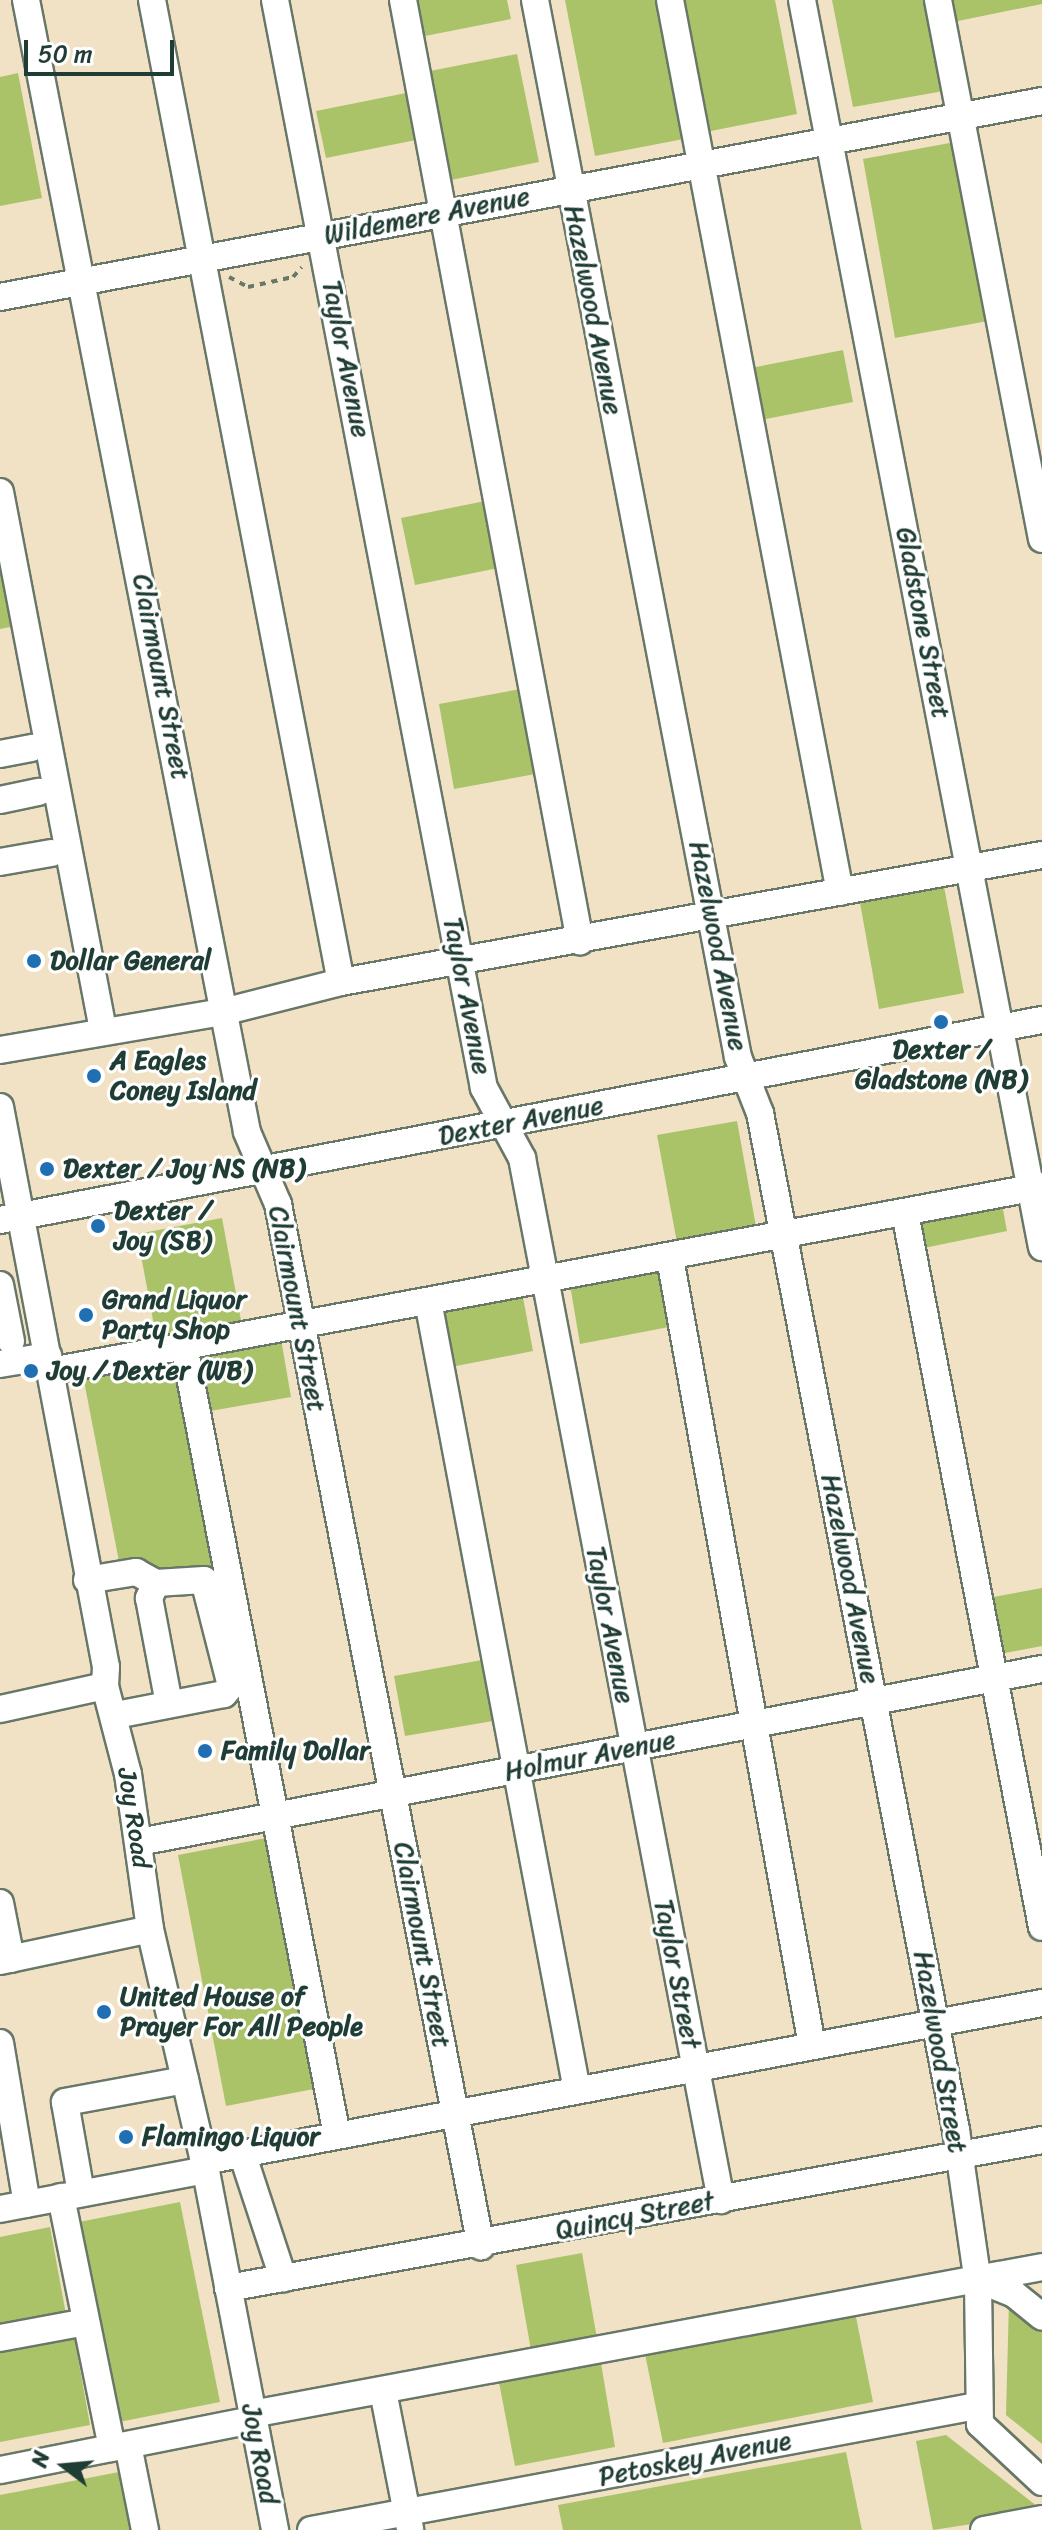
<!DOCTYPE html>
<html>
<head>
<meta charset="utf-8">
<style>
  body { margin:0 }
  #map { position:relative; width:1042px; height:2530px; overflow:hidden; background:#f1e2c6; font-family:Sriracha,sans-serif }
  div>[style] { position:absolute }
  .green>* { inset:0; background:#aac369 }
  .path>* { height:4px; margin-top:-2px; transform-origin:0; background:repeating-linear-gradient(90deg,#687767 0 6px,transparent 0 12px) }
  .roads { filter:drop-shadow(2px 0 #687767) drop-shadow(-2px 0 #687767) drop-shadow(0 2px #687767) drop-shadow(0 -2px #687767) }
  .minor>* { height:26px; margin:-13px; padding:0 13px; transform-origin:13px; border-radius:13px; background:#fff }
  .dots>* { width:22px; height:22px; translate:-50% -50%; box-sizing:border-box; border:4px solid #fff; border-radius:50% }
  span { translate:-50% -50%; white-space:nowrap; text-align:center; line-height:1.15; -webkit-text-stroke:6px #fff; paint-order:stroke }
  .street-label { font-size:26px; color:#1f3d34 }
  .poi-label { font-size:26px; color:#1f3d34; font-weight:700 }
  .left { translate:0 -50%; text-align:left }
  .north { position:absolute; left:24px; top:2426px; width:80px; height:80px; -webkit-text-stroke:6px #fff; paint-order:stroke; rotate:286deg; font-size:22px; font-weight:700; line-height:32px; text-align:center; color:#1f3d34 }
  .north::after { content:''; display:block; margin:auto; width:28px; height:36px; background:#1f3d34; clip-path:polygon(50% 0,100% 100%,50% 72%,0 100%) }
  .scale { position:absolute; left:24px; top:40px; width:150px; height:36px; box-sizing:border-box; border:4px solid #1f3d34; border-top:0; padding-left:10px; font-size:24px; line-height:28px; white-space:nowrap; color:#1f3d34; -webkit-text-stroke:6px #fff; paint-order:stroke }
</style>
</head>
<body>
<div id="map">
  <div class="green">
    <i style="clip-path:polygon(413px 0,507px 0,511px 19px,420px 37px)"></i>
    <i style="clip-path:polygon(565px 0,662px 0,689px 138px,595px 156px)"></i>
    <i style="clip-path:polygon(681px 0,775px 0,797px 114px,706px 132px)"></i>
    <i style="clip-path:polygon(832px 0,927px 0,944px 91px,853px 107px)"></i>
    <i style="clip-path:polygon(948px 0,1042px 0,1042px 4px,953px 22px)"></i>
    <i style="clip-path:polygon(517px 54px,539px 162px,446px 181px,425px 72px)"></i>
    <i style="clip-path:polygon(18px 73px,42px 198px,0 206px,0 77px)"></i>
    <i style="clip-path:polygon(406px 93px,416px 140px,326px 158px,316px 111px)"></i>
    <i style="clip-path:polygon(955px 142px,988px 321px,895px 338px,863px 159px)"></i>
    <i style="clip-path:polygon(843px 350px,853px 402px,761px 420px,751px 368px)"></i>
    <i style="clip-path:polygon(490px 500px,503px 567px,415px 585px,401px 518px)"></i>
    <i style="clip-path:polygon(0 523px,20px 625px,0 629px)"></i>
    <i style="clip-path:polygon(526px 688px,541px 773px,454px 789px,439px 704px)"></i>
    <i style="clip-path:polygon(943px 881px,964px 993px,879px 1009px,859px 897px)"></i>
    <i style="clip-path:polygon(737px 1121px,757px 1232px,678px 1248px,657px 1135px)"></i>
    <i style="clip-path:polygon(1002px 1204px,1007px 1231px,919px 1249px,913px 1221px)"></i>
    <i style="clip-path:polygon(222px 1218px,243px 1331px,158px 1347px,137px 1234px)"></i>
    <i style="clip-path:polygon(658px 1268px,669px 1327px,580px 1344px,570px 1285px)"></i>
    <i style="clip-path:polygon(522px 1292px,533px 1351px,446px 1368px,435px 1309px)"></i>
    <i style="clip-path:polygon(281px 1339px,291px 1397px,199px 1413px,189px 1354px)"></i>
    <i style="clip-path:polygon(178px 1359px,215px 1567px,123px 1582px,83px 1376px)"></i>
    <i style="clip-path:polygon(1042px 1588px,1042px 1646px,1000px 1654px,988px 1598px)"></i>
    <i style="clip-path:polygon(482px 1660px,493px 1721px,405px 1736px,394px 1676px)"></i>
    <i style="clip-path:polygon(271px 1837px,319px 2088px,226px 2106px,178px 1855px)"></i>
    <i style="clip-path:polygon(180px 2202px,220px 2402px,114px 2423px,74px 2223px)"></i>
    <i style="clip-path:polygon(50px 2227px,67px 2320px,0 2333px,0 2237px)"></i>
    <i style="clip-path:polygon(582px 2253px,598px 2344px,532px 2356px,516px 2265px)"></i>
    <i style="clip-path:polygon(1009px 2301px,1042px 2327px,1042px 2444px,1006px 2415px)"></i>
    <i style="clip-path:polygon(855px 2312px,873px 2402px,663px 2443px,645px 2354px)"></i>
    <i style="clip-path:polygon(74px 2335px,90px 2425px,0 2442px,0 2348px)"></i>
    <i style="clip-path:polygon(600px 2357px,615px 2447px,515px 2466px,498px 2377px)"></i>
    <i style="clip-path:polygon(946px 2435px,1042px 2510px,1042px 2513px,933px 2530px,916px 2441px)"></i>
    <i style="clip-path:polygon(846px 2452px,862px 2530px,563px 2530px,558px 2505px)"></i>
    <i style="clip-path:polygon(124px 2471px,135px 2530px,0 2530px,0 2495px)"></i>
  </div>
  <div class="path">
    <i style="left:229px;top:277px;width:21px;rotate:28deg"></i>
    <i style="left:248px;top:287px;width:46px;rotate:-12.5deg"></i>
    <i style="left:293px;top:277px;width:13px;rotate:-48deg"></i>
  </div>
  <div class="roads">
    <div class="minor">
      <i style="left:26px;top:0;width:1153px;rotate:78.95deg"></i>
      <i style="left:247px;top:1132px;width:78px;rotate:66.7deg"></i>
      <i style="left:278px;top:1204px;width:1062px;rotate:78.98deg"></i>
      <i style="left:152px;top:0;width:1000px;rotate:79.11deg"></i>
      <i style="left:275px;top:0;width:1108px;rotate:79.13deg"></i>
      <i style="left:484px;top:1088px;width:80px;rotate:61.5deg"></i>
      <i style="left:522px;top:1158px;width:1061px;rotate:79.19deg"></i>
      <i style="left:403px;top:0;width:958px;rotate:79.35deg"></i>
      <i style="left:535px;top:0;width:1076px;rotate:79.13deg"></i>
      <i style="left:738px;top:1057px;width:60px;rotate:68.6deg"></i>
      <i style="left:760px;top:1113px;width:1036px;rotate:79.09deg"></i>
      <i style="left:956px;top:2130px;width:155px;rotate:81.8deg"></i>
      <i style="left:978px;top:2283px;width:141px;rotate:89.2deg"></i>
      <i style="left:980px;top:2424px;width:85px;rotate:43.1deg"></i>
      <i style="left:670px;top:0;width:908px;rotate:79.21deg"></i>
      <i style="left:802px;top:0;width:1270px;rotate:79.11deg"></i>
      <i style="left:938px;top:0;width:549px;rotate:79.08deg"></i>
      <i style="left:0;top:297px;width:1060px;rotate:-10.65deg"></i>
      <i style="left:0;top:492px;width:548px;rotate:79.16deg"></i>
      <i style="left:0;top:754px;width:32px;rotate:-11deg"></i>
      <i style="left:0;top:800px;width:40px;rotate:-12deg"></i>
      <i style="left:0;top:862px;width:52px;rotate:-10deg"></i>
      <i style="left:0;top:1050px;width:226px;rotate:-9.7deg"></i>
      <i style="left:223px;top:1012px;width:122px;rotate:-14.3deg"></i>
      <i style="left:341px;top:982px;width:712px;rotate:-10.27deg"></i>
      <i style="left:0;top:1107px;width:570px;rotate:79.28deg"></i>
      <i style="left:106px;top:1667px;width:19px;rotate:93deg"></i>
      <i style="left:105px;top:1686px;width:91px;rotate:75.4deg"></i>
      <i style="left:128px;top:1774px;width:157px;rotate:81.9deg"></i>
      <i style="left:150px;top:1929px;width:238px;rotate:76.9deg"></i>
      <i style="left:204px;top:2161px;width:376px;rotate:79.1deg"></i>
      <i style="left:905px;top:1213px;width:727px;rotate:79.14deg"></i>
      <i style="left:0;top:1220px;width:1061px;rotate:-10.87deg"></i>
      <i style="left:670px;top:1258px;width:801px;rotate:79.78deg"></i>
      <i style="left:0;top:1285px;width:57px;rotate:78.9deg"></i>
      <i style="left:428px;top:1301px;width:803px;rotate:79.31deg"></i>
      <i style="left:184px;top:1346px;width:804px;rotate:79.03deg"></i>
      <i style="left:0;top:1364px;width:49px;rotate:-9.5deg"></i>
      <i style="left:51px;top:1371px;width:1008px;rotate:-10.57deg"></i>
      <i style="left:87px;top:1580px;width:50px;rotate:-9.3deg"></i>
      <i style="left:136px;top:1572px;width:23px;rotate:29deg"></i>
      <i style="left:156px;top:1583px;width:48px;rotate:-3.6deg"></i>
      <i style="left:204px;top:1580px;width:109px;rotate:75.7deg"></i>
      <i style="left:231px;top:1686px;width:11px;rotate:131deg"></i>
      <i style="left:224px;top:1694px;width:110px;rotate:169deg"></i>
      <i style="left:156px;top:1583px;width:17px;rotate:115deg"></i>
      <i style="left:149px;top:1598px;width:108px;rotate:79.3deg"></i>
      <i style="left:0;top:1709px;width:107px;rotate:-12.4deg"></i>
      <i style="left:139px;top:1842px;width:919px;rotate:-10.85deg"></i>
      <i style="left:0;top:1903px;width:57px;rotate:78.9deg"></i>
      <i style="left:0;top:1961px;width:153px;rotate:-12deg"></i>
      <i style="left:0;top:2043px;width:163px;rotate:80.5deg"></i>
      <i style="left:242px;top:2153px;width:132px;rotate:71.8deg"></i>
      <i style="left:204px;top:2161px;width:853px;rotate:-10.68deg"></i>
      <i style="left:81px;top:2193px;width:92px;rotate:-100deg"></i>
      <i style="left:65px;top:2102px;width:122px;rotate:-10.4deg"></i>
      <i style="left:61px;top:2197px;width:256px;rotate:78.5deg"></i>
      <i style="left:0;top:2209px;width:210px;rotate:-10.7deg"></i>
      <i style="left:977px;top:2279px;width:40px;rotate:22deg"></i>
      <i style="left:1014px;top:2294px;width:36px;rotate:39deg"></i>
      <i style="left:228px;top:2288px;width:827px;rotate:-10.3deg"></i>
      <i style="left:0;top:2338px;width:87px;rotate:-10.5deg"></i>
      <i style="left:383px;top:2391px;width:141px;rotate:78.9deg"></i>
      <i style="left:252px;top:2414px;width:804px;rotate:-10.54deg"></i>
      <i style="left:128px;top:2445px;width:87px;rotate:78.7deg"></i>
      <i style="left:0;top:2470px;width:258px;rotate:-11.2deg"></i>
      <i style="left:311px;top:2530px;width:677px;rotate:-10.55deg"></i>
      <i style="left:984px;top:2530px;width:59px;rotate:-10.7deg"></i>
    </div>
  </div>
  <div class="dots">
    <i style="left:34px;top:961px;background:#1f6fb2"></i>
    <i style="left:941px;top:1022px;background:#1f6fb2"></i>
    <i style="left:94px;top:1076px;background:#1f6fb2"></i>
    <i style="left:47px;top:1169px;background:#1f6fb2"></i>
    <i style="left:98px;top:1226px;background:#1f6fb2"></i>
    <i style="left:86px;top:1315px;background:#1f6fb2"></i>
    <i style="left:31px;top:1371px;background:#1f6fb2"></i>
    <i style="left:205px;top:1751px;background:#1f6fb2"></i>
    <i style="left:104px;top:2012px;background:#1f6fb2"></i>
    <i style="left:126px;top:2137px;background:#1f6fb2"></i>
  </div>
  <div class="street-label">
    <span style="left:427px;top:216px;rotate:-11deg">Wildemere Avenue</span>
    <span style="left:593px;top:310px;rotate:79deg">Hazelwood Avenue</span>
    <span style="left:346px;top:359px;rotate:79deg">Taylor Avenue</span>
    <span style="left:923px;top:623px;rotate:79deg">Gladstone Street</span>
    <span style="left:161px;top:677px;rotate:79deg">Clairmount Street</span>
    <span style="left:718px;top:946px;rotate:79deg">Hazelwood Avenue</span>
    <span style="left:467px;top:996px;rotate:79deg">Taylor Avenue</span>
    <span style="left:521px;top:1121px;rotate:-11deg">Dexter Avenue</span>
    <span style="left:297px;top:1309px;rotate:79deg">Clairmount Street</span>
    <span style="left:850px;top:1579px;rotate:79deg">Hazelwood Avenue</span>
    <span style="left:610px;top:1625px;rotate:79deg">Taylor Avenue</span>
    <span style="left:590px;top:1756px;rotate:-11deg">Holmur Avenue</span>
    <span style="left:134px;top:1818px;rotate:81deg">Joy Road</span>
    <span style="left:422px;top:1945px;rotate:79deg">Clairmount Street</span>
    <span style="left:677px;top:1974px;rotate:79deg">Taylor Street</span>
    <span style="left:940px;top:2052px;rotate:80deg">Hazelwood Street</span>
    <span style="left:635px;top:2216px;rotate:-11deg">Quincy Street</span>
    <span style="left:260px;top:2454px;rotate:79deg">Joy Road</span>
    <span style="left:695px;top:2459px;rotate:-11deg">Petoskey Avenue</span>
  </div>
  <div class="poi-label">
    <span class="left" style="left:50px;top:961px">Dollar General</span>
    <span style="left:941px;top:1065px">Dexter /<br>Gladstone (NB)</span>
    <span class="left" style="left:110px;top:1076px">A Eagles<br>Coney Island</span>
    <span class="left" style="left:63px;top:1169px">Dexter / Joy NS (NB)</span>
    <span class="left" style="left:114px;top:1226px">Dexter /<br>Joy (SB)</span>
    <span class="left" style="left:102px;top:1315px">Grand Liquor<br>Party Shop</span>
    <span class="left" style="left:47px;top:1371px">Joy / Dexter (WB)</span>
    <span class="left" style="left:221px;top:1751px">Family Dollar</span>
    <span class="left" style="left:120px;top:2012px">United House of<br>Prayer For All People</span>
    <span class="left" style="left:142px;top:2137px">Flamingo Liquor</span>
  </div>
  <div class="north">N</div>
  <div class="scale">50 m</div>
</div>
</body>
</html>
